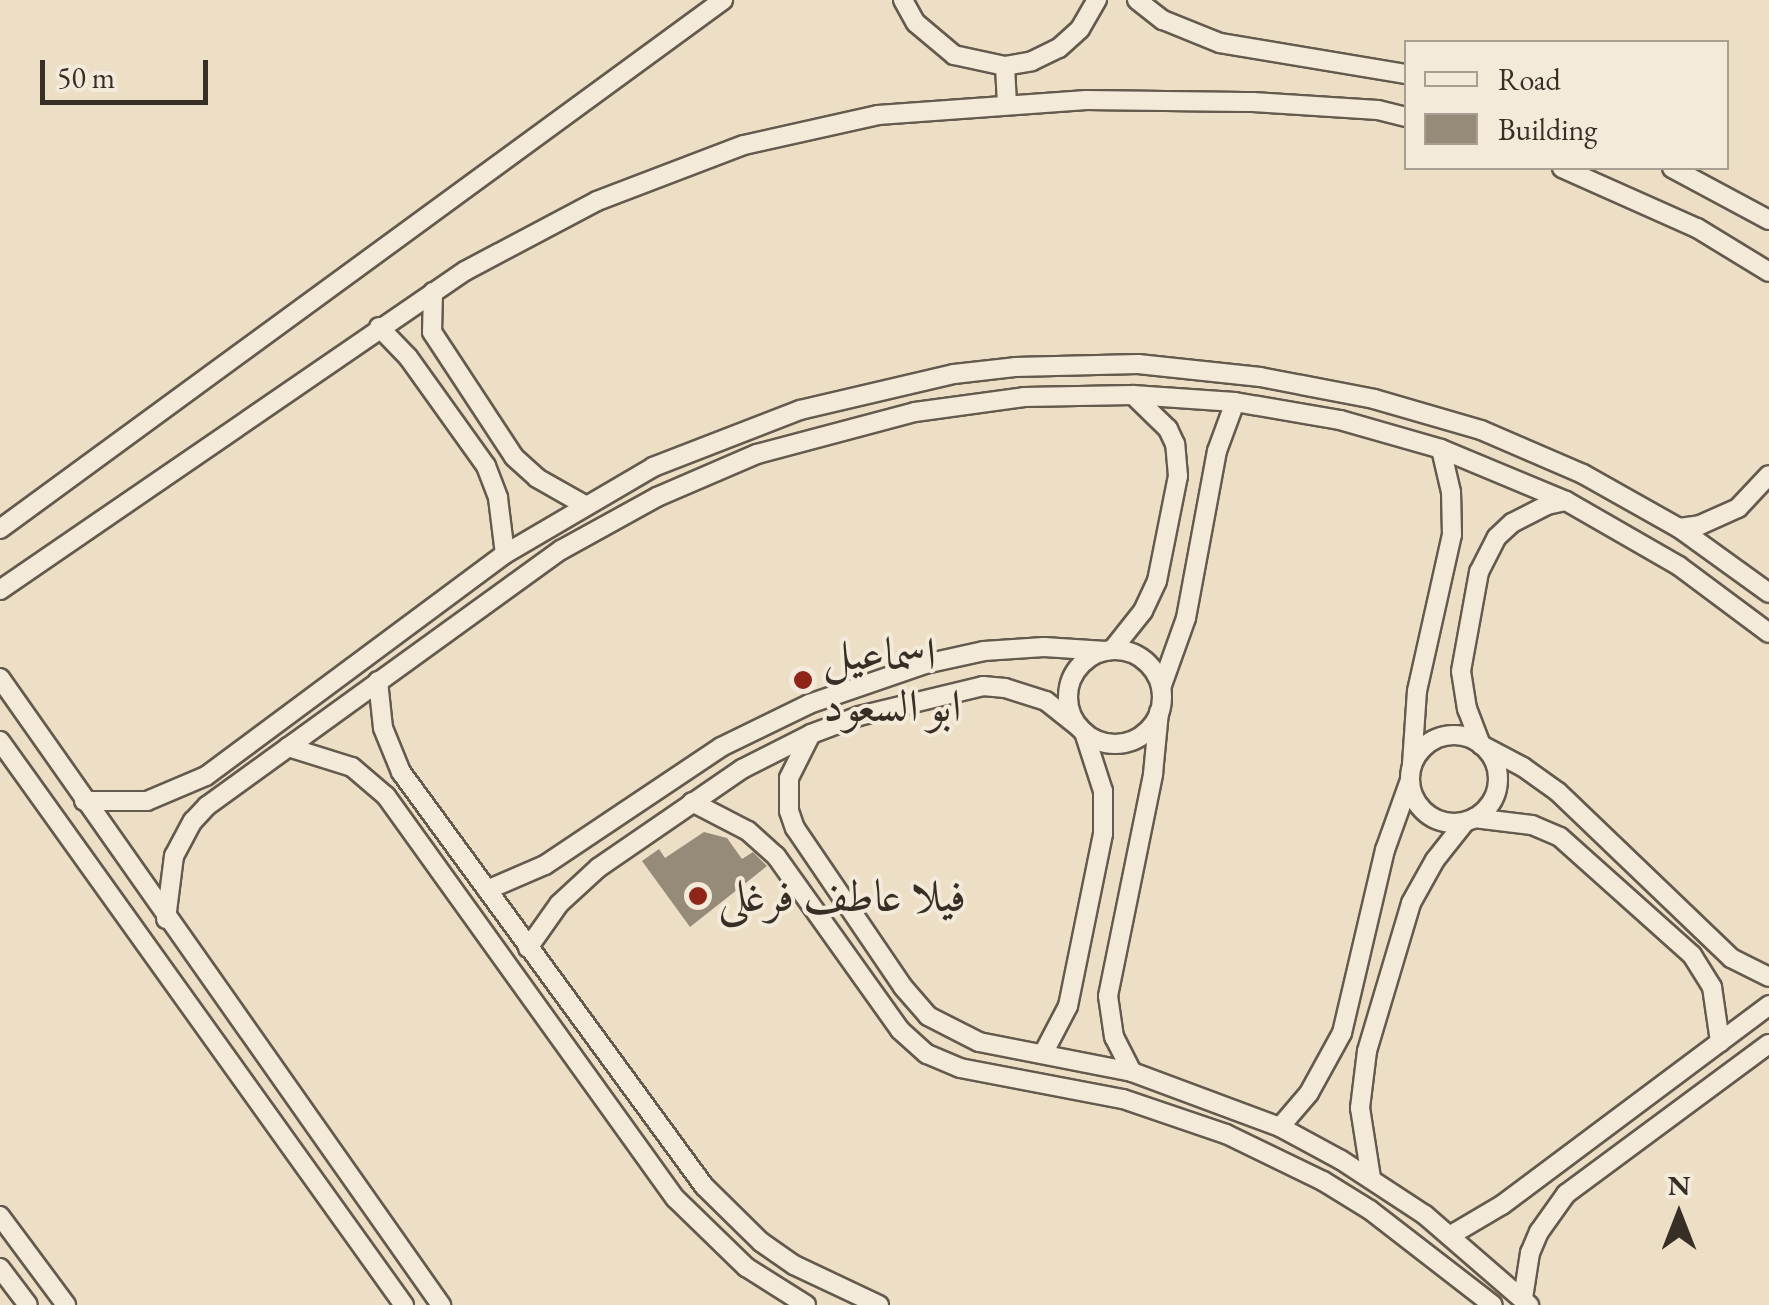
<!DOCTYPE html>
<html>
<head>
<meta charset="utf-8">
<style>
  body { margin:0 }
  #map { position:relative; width:1769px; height:1305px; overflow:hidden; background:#eddec6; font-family:"EB Garamond",Amiri,serif }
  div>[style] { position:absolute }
  .building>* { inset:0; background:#968a79 }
  .roads { filter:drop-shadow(2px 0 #645a4d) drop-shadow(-2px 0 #645a4d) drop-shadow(0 2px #645a4d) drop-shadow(0 -2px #645a4d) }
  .street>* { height:18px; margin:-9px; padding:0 9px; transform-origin:9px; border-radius:9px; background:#f3eada }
  .street>.ring { margin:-9px; padding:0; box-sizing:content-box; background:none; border:18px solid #f3eada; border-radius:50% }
  .dots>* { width:28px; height:28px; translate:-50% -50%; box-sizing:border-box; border:5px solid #f3eada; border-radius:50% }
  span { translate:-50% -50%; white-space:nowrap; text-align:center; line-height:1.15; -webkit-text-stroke:8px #f3eada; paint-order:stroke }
  .poi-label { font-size:45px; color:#372e25 }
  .left { translate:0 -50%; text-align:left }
  .legend { position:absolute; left:1404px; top:40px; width:325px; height:130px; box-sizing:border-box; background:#f3eada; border:2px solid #a89f92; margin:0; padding:12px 18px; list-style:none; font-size:30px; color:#372e25 }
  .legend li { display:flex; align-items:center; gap:20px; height:50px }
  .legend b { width:50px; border:2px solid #a89f92 }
  .north { position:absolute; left:1629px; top:1165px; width:100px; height:100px; -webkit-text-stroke:8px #f3eada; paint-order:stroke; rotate:0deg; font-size:28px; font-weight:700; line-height:40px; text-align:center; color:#372e25 }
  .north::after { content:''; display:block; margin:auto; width:35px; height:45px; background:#372e25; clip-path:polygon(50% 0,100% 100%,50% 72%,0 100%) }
  .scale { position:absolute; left:40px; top:60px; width:168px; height:45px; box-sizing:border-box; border:5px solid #372e25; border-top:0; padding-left:12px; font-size:30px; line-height:35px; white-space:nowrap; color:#372e25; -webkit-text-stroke:8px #f3eada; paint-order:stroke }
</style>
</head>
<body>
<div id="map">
  <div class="building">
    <i style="clip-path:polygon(704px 832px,727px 838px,742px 859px,753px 852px,767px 866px,690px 927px,642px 861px,659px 849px,665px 858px)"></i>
  </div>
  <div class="roads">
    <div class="street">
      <i style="left:903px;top:0;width:26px;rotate:61deg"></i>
      <i style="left:916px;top:23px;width:50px;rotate:40.1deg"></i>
      <i style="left:954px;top:55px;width:52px;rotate:12.2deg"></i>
      <i style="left:1005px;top:66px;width:27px;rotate:-10deg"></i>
      <i style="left:1032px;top:61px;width:30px;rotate:-26deg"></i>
      <i style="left:1059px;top:48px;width:28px;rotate:-42deg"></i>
      <i style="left:1080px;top:29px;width:34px;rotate:-60deg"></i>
      <i style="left:1137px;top:0;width:33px;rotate:38deg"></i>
      <i style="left:1163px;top:20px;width:61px;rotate:22deg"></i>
      <i style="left:1220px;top:43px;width:189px;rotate:9.5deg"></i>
      <i style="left:1005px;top:66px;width:39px;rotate:87deg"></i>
      <i style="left:1562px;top:168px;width:148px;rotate:24deg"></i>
      <i style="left:1697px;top:228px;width:84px;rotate:31.4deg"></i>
      <i style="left:1672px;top:168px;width:110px;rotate:28.2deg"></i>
      <i style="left:433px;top:292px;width:40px;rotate:91.4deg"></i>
      <i style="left:432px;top:332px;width:149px;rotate:56.7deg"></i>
      <i style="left:514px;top:457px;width:31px;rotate:42deg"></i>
      <i style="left:537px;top:478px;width:53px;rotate:29.5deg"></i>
      <i style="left:379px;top:327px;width:42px;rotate:46deg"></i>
      <i style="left:408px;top:357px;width:134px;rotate:54.4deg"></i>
      <i style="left:486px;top:466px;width:34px;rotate:69deg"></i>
      <i style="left:498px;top:498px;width:56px;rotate:82.9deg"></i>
      <i style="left:1679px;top:528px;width:21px;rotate:-8deg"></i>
      <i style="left:1700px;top:525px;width:42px;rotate:-24.1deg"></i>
      <i style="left:1738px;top:508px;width:45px;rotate:-46.8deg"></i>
      <i style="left:0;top:529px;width:896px;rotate:-36.19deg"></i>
      <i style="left:0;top:590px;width:564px;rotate:-34.45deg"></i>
      <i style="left:465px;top:271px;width:149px;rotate:-27.9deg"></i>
      <i style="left:597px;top:201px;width:157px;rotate:-20.9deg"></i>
      <i style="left:744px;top:145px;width:137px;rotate:-12.6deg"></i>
      <i style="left:878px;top:115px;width:209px;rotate:-4.1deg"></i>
      <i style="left:1086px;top:100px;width:167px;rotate:0.7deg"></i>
      <i style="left:1253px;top:102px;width:125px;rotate:3.7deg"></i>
      <i style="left:1378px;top:110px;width:29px;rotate:14deg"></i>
      <i style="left:1112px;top:650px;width:50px;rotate:-51.5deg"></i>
      <i style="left:1143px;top:611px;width:33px;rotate:-65deg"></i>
      <i style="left:1157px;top:581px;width:107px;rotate:-78.7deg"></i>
      <i style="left:1178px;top:476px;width:32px;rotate:-95deg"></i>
      <i style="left:1175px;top:444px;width:17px;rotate:-115deg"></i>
      <i style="left:1168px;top:429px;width:49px;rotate:-135.8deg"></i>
      <i class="ring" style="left:1068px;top:650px;width:76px;height:76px"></i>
      <i style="left:0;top:678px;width:767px;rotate:54.88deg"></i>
      <i style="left:378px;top:681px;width:47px;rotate:83.9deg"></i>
      <i style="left:383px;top:728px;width:48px;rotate:67.8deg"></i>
      <i style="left:401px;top:772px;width:513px;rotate:53.8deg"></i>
      <i style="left:704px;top:1186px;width:80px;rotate:44.5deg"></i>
      <i style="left:761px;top:1242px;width:40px;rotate:34.9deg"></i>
      <i style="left:794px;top:1265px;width:94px;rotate:25.2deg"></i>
      <i style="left:1161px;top:688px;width:74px;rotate:-70.3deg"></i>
      <i style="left:1186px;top:618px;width:170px;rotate:-79.5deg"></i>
      <i style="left:1217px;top:451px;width:52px;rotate:-69.8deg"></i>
      <i style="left:811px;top:734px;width:49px;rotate:116.6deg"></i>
      <i style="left:789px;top:778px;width:33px;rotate:90deg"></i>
      <i style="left:789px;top:811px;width:18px;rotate:71deg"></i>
      <i style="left:795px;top:828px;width:192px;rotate:55.8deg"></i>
      <i style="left:903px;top:987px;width:38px;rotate:49deg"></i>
      <i style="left:928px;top:1016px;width:57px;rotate:27deg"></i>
      <i style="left:979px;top:1042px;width:156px;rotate:11.1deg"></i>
      <i style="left:1132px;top:1072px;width:158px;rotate:20.4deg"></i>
      <i style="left:1280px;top:1127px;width:69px;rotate:28.4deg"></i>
      <i style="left:1341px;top:1160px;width:100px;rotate:33.2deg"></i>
      <i style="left:1425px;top:1215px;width:138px;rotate:40.9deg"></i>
      <i class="ring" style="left:1410px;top:735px;width:70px;height:70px"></i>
      <i style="left:0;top:741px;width:694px;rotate:54.39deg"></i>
      <i style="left:1481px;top:745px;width:39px;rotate:-111deg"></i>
      <i style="left:1467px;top:709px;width:38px;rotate:-99deg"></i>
      <i style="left:1461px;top:671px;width:101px;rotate:-79.7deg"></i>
      <i style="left:1479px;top:572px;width:39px;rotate:-63deg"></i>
      <i style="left:1497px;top:537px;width:21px;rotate:-43deg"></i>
      <i style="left:1512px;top:523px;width:39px;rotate:-27deg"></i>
      <i style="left:1547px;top:505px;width:19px;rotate:-12deg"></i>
      <i style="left:288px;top:747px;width:67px;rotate:17.4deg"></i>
      <i style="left:352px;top:767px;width:45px;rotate:40.5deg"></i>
      <i style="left:386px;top:796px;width:496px;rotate:54.3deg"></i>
      <i style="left:676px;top:1199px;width:98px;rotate:44.2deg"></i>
      <i style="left:746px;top:1267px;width:71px;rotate:32.3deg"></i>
      <i style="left:1485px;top:747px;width:43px;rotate:27.8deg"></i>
      <i style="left:1523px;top:767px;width:43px;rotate:35.5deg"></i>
      <i style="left:1558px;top:792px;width:240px;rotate:43.8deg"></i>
      <i style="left:1731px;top:958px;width:42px;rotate:26.6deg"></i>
      <i style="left:1412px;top:764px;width:73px;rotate:-86.1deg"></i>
      <i style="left:1417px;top:691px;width:160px;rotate:-77.4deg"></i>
      <i style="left:1452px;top:535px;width:43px;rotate:-91.3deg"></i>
      <i style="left:1451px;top:492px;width:44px;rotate:-103.1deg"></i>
      <i style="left:84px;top:801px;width:63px"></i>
      <i style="left:147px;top:801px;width:64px;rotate:-23deg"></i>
      <i style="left:206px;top:776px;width:372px;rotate:-36.6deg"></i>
      <i style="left:505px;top:554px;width:172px;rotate:-30.4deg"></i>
      <i style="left:653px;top:467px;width:158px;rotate:-21.2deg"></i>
      <i style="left:800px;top:410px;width:158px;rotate:-13.2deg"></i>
      <i style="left:954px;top:374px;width:61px;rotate:-6.5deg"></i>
      <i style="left:1015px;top:367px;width:123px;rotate:-1.4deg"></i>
      <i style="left:1138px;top:364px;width:123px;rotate:6.1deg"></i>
      <i style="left:1260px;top:377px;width:116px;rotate:10.9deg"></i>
      <i style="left:1374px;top:399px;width:111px;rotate:16.2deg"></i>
      <i style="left:1481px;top:430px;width:111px;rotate:23.3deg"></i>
      <i style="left:1583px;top:474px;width:110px;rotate:29.4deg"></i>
      <i style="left:1679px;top:528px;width:111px;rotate:35.8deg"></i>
      <i style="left:692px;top:802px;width:63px;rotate:27.4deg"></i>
      <i style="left:748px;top:831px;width:38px;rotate:42deg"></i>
      <i style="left:776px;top:856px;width:214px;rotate:54.5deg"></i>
      <i style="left:900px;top:1030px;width:36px;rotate:42deg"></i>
      <i style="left:927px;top:1054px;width:36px;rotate:23deg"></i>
      <i style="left:960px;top:1068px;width:166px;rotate:10.8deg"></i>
      <i style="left:1123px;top:1099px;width:109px;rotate:18.8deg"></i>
      <i style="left:1226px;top:1134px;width:108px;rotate:25.9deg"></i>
      <i style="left:1323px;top:1181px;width:55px;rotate:31.7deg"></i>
      <i style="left:1370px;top:1210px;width:155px;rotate:37.7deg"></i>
      <i style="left:1474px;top:818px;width:58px;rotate:6.9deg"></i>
      <i style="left:1532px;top:825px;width:30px;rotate:23deg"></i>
      <i style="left:1560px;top:837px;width:177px;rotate:41.8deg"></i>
      <i style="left:1692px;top:955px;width:38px;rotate:58deg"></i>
      <i style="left:1712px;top:987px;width:56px;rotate:81.7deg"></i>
      <i style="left:487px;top:890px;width:63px;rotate:-23.3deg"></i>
      <i style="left:545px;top:865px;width:212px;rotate:-33.8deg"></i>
      <i style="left:721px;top:747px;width:98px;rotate:-26deg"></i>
      <i style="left:809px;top:704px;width:123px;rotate:-19deg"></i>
      <i style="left:925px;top:664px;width:60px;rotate:-12.4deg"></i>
      <i style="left:984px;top:651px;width:60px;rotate:-3.8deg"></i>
      <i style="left:1044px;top:647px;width:62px;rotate:3.7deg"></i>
      <i style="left:166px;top:919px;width:64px;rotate:-82.8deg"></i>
      <i style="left:174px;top:856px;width:40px;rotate:-62deg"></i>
      <i style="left:193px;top:821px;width:21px;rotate:-47deg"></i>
      <i style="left:207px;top:806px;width:437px;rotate:-35.9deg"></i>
      <i style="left:561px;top:550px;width:110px;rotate:-28.9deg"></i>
      <i style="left:657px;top:497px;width:109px;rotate:-23.3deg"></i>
      <i style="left:757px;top:454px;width:163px;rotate:-14.9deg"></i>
      <i style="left:915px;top:412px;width:110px;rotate:-7.8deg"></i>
      <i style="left:1024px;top:397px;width:109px;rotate:-1.1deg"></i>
      <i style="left:1133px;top:395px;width:102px;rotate:3.9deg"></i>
      <i style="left:1235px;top:402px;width:107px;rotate:9.7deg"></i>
      <i style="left:1340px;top:420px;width:105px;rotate:16deg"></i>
      <i style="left:1441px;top:449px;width:135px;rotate:22.6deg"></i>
      <i style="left:1566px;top:501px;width:130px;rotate:29.9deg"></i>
      <i style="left:1679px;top:566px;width:112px;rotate:36.7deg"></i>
      <i style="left:528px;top:948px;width:54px;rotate:-54.8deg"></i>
      <i style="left:559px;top:904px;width:53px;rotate:-42.7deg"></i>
      <i style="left:598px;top:868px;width:175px;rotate:-34.5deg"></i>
      <i style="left:742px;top:769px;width:77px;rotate:-26.9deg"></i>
      <i style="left:811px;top:734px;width:51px;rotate:-20.6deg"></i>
      <i style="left:859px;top:716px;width:128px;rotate:-13.6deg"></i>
      <i style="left:983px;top:686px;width:22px;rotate:5deg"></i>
      <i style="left:1005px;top:688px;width:43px;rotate:17.6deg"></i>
      <i style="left:1046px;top:701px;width:43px;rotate:38.5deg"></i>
      <i style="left:1044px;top:1052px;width:52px;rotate:-62.4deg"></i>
      <i style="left:1068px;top:1006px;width:176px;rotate:-78.5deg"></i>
      <i style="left:1103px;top:834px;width:43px;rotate:-90deg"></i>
      <i style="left:1103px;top:791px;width:62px;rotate:-107.9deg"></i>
      <i style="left:1132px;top:1072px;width:39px;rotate:-117deg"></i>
      <i style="left:1114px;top:1037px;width:41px;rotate:-98.3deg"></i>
      <i style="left:1108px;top:996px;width:227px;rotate:-78.5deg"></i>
      <i style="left:1153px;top:774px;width:62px;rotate:-84.5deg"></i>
      <i style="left:1280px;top:1127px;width:45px;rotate:-49.5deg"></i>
      <i style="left:1309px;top:1093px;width:68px;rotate:-61.2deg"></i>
      <i style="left:1342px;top:1033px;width:188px;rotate:-76.8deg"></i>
      <i style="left:1385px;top:850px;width:74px;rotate:-70.3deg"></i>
      <i style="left:1371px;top:1178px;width:71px;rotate:-98.9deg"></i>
      <i style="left:1360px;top:1108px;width:57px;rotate:-83deg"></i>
      <i style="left:1367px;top:1051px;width:154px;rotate:-73.4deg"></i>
      <i style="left:1411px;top:903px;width:49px;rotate:-60.8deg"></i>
      <i style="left:1435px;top:860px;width:48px;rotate:-51.7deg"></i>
      <i style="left:0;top:1216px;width:111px;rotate:53.4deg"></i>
      <i style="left:1451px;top:1235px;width:59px;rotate:-30.5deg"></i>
      <i style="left:1502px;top:1205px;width:334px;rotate:-36.8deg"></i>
      <i style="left:0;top:1268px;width:46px;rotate:52.9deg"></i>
      <i style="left:1523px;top:1298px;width:46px;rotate:-81.2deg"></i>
      <i style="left:1530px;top:1253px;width:23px;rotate:-67deg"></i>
      <i style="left:1539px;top:1232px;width:47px;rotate:-54.6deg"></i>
      <i style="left:1566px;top:1194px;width:252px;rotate:-36.5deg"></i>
    </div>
  </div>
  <div class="dots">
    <i style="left:803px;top:680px;background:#8f2418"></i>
    <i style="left:698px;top:896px;background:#8f2418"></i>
  </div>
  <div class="poi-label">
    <span class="left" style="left:823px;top:680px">اسماعيل<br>ابو السعود</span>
    <span class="left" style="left:718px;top:896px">فيلا عاطف فرغلى</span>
  </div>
  <ul class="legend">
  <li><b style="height:12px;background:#f3eada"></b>Road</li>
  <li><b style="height:28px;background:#968a79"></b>Building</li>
  </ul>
  <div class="north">N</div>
  <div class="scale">50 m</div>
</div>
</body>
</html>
